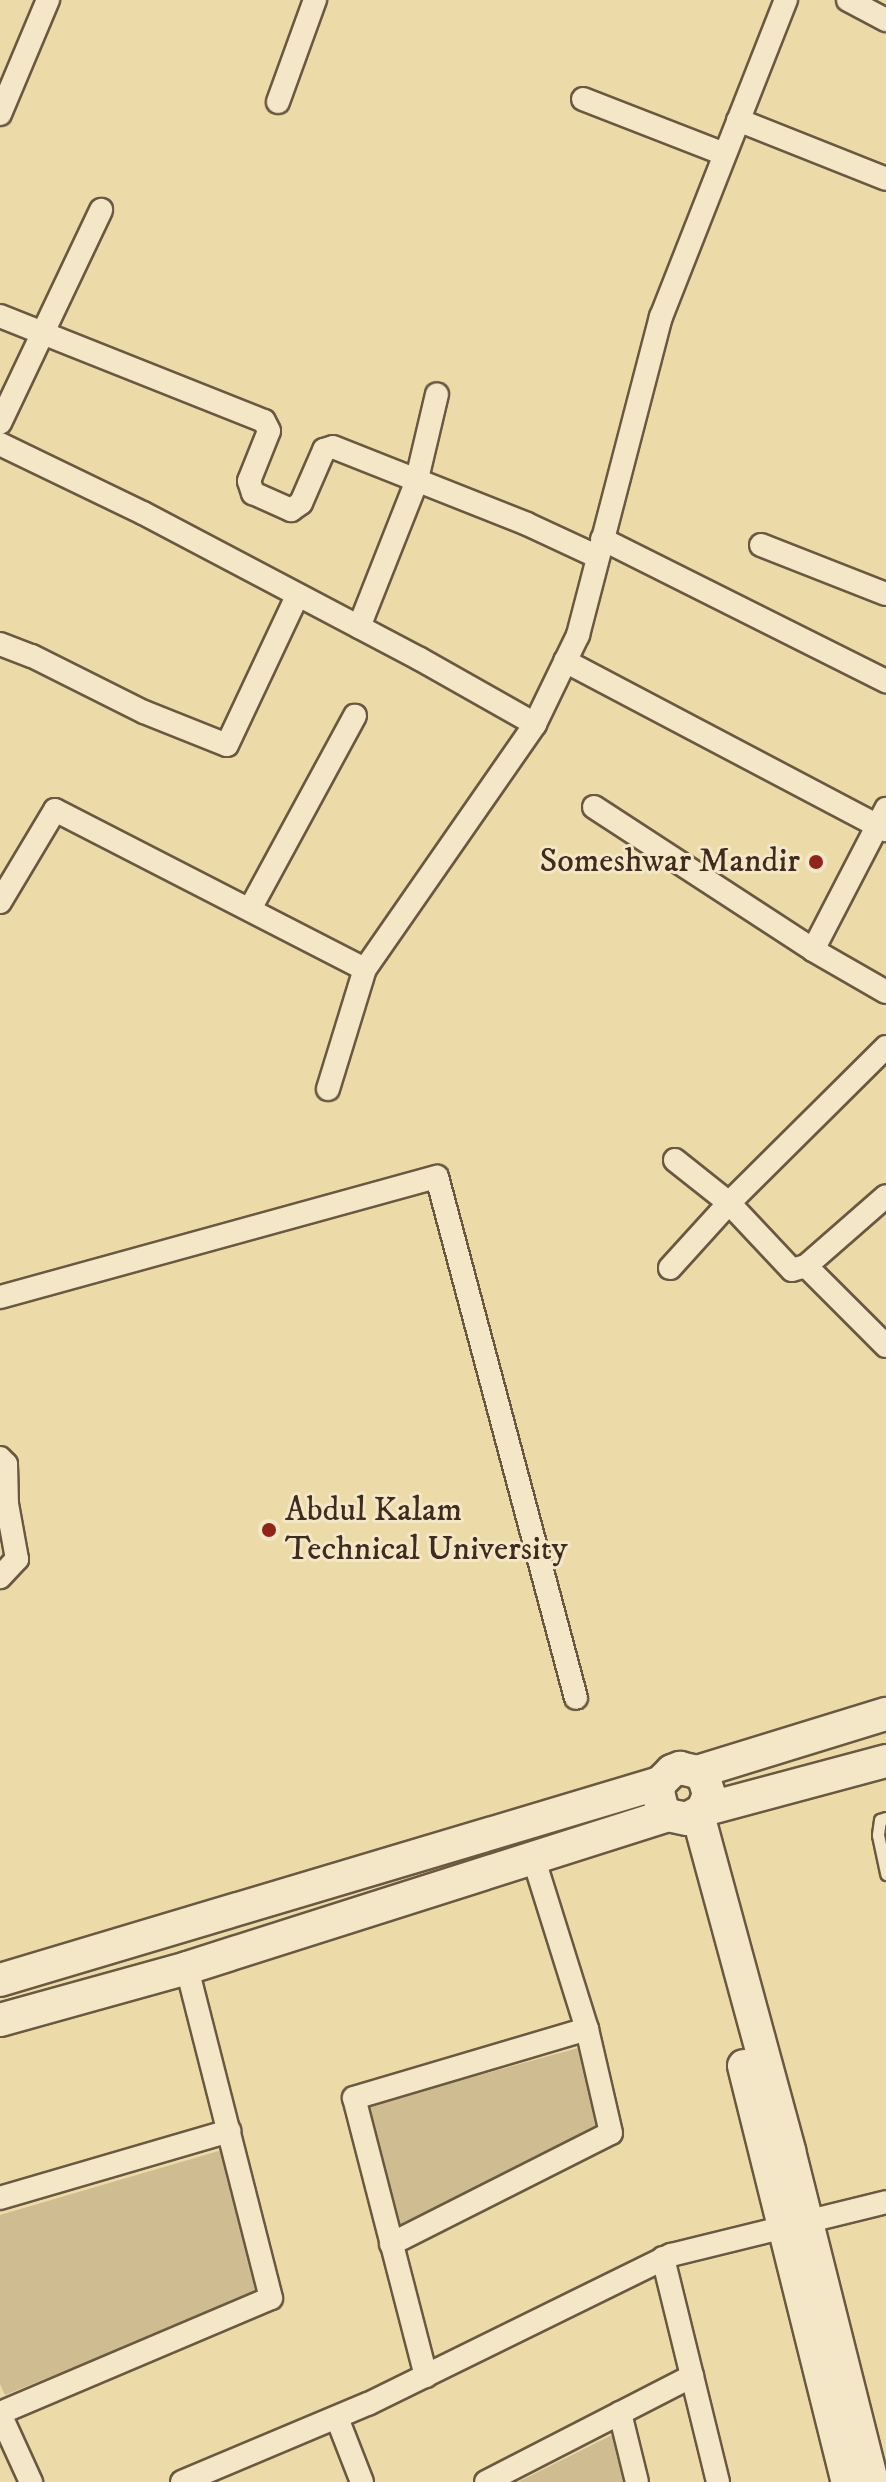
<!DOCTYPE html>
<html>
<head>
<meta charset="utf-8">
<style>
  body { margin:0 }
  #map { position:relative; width:886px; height:2482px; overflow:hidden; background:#eddaa9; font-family:"IM FELL DW Pica",serif }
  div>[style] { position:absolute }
  .green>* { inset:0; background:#cfbc91 }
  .roads { filter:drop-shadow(2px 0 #6a5841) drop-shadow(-2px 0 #6a5841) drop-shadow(0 2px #6a5841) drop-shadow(0 -2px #6a5841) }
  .lane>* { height:11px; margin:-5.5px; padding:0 5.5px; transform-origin:5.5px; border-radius:5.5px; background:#f3e7c7 }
  .street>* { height:22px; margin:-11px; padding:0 11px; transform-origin:11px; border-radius:11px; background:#f3e7c7 }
  .secondary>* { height:32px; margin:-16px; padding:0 16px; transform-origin:16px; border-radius:16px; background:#f3e7c7 }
  .dots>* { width:22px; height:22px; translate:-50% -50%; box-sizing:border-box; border:4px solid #f3e7c7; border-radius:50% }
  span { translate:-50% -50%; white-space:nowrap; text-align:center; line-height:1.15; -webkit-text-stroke:6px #f3e7c7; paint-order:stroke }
  .poi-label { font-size:34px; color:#3f2c1e }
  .right { translate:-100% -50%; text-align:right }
  .left { translate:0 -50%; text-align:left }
</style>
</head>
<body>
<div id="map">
  <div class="green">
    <i style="clip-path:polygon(578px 2048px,596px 2125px,401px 2228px,368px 2106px)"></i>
    <i style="clip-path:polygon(222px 2150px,261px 2292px,5px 2395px,0 2384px,0 2215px)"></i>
    <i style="clip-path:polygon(616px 2433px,628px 2482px,518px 2482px)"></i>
  </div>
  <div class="roads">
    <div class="lane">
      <i style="left:886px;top:1818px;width:6px;rotate:162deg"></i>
      <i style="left:880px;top:1820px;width:15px;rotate:98deg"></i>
      <i style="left:878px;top:1835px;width:40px;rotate:78deg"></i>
    </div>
    <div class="street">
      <i style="left:848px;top:0;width:43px;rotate:27.8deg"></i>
      <i style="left:583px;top:99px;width:151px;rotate:21.3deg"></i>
      <i style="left:278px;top:102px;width:109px;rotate:-70.1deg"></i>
      <i style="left:0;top:114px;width:124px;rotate:-67.2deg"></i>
      <i style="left:738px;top:120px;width:159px;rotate:21.7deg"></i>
      <i style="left:0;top:316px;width:284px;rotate:21.7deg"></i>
      <i style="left:264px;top:421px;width:11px;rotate:63deg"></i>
      <i style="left:269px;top:431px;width:54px;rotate:111.8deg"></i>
      <i style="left:249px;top:481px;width:13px;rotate:72deg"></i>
      <i style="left:253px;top:493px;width:42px;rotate:24.1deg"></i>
      <i style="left:291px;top:510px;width:12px;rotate:-35deg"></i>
      <i style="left:301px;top:503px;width:58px;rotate:-66.5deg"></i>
      <i style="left:324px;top:450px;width:9px;rotate:-18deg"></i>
      <i style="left:333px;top:447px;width:209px;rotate:21.6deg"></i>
      <i style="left:527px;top:524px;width:78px;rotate:24.9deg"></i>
      <i style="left:0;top:423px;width:236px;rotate:-64.6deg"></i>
      <i style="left:0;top:444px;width:159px;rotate:25.8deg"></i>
      <i style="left:143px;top:513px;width:313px;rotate:27.8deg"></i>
      <i style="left:420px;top:659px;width:132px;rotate:29.5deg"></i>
      <i style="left:602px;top:539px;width:318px;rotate:26.6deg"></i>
      <i style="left:761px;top:545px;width:134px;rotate:21.4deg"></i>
      <i style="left:359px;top:627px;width:155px;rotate:-68.4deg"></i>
      <i style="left:416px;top:483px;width:91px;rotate:-76.7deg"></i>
      <i style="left:0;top:644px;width:34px;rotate:21deg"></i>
      <i style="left:32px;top:656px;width:125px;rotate:26.6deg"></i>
      <i style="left:144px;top:712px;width:89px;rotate:21.7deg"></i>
      <i style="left:227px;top:745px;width:165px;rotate:-64.8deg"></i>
      <i style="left:565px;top:661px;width:363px;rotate:27.8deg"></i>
      <i style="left:594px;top:807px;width:262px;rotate:33.1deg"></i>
      <i style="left:813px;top:950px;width:84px;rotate:29.9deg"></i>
      <i style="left:0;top:902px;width:107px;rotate:-59.1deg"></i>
      <i style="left:55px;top:810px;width:348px;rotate:27.2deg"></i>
      <i style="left:365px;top:969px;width:298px;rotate:-55.2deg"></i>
      <i style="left:535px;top:724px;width:99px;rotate:-64.2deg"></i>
      <i style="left:578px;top:635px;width:329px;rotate:-75.4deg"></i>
      <i style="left:661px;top:317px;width:341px;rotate:-68.5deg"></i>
      <i style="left:250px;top:909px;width:220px;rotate:-61.5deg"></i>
      <i style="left:813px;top:950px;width:159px;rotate:-62.6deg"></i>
      <i style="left:886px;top:1047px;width:221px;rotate:135.2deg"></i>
      <i style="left:729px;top:1203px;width:92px;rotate:46.8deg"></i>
      <i style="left:792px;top:1270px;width:15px;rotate:-16deg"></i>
      <i style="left:806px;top:1266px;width:106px;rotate:-41.2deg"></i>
      <i style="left:328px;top:1089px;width:126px;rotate:-72.9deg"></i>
      <i style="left:806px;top:1266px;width:113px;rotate:45deg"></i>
      <i style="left:670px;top:1268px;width:88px;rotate:-47.8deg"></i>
      <i style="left:729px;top:1203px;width:69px;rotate:-141.5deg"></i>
      <i style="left:0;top:1297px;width:453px;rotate:-15.4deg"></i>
      <i style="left:437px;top:1177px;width:539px;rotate:75.06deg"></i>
      <i style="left:0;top:1458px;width:8px;rotate:45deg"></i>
      <i style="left:6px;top:1464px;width:40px;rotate:88.6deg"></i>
      <i style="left:7px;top:1504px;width:56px;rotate:79.7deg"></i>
      <i style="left:17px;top:1559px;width:25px;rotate:133deg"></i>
      <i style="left:0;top:2198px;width:239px;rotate:-16.3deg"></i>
      <i style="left:391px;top:2244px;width:246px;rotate:-26.8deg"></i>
      <i style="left:611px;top:2133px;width:107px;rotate:-103deg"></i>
      <i style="left:587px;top:2029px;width:177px;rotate:-107.4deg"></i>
      <i style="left:663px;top:2258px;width:231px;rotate:76.2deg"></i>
      <i style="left:426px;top:2376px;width:287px;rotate:-104.5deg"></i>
      <i style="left:354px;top:2098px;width:243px;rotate:-16.5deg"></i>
      <i style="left:0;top:2413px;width:294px;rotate:-23deg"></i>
      <i style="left:271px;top:2298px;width:341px;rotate:-104.3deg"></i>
      <i style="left:620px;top:2413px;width:71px;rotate:76.2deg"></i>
      <i style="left:0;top:2414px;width:75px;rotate:65.5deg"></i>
      <i style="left:337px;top:2418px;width:69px;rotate:68.7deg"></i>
      <i style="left:182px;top:2482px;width:202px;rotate:-22.8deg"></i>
      <i style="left:368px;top:2404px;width:338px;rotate:-26.2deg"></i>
      <i style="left:671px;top:2255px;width:221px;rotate:-13.8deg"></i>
      <i style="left:486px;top:2482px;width:232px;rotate:-27.2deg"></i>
    </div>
    <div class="secondary">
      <i style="left:697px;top:1772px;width:9px;rotate:41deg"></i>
      <i style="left:704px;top:1778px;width:17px;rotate:73deg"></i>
      <i style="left:709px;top:1794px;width:17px;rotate:111deg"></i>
      <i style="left:703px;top:1810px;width:18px;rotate:151deg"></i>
      <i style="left:687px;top:1819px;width:19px;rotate:-168deg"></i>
      <i style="left:668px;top:1815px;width:9px;rotate:-131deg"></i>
      <i style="left:662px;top:1808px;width:16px;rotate:-104deg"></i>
      <i style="left:658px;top:1792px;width:9px;rotate:-77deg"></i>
      <i style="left:660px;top:1783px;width:17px;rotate:-45deg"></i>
      <i style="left:672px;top:1771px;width:9px;rotate:-21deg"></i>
      <i style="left:680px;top:1768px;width:17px;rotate:13deg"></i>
      <i style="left:697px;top:1772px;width:198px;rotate:-17.1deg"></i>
      <i style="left:703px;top:1810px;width:189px;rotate:-15deg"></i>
      <i style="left:698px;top:1815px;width:348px;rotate:74.8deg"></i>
      <i style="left:789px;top:2151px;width:341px;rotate:75.9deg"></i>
      <i style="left:0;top:1980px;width:689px;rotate:-16.62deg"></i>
      <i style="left:0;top:2020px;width:194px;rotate:-15.5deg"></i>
      <i style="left:187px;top:1968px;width:505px;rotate:-17.65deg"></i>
      <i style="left:744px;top:2066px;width:429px;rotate:76deg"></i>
    </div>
  </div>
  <div class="dots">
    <i style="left:816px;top:862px;background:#8f2418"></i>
    <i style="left:269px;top:1530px;background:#8f2418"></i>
  </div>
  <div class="poi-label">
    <span class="right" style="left:800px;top:862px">Someshwar Mandir</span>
    <span class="left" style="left:285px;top:1530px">Abdul Kalam<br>Technical University</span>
  </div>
</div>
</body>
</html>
